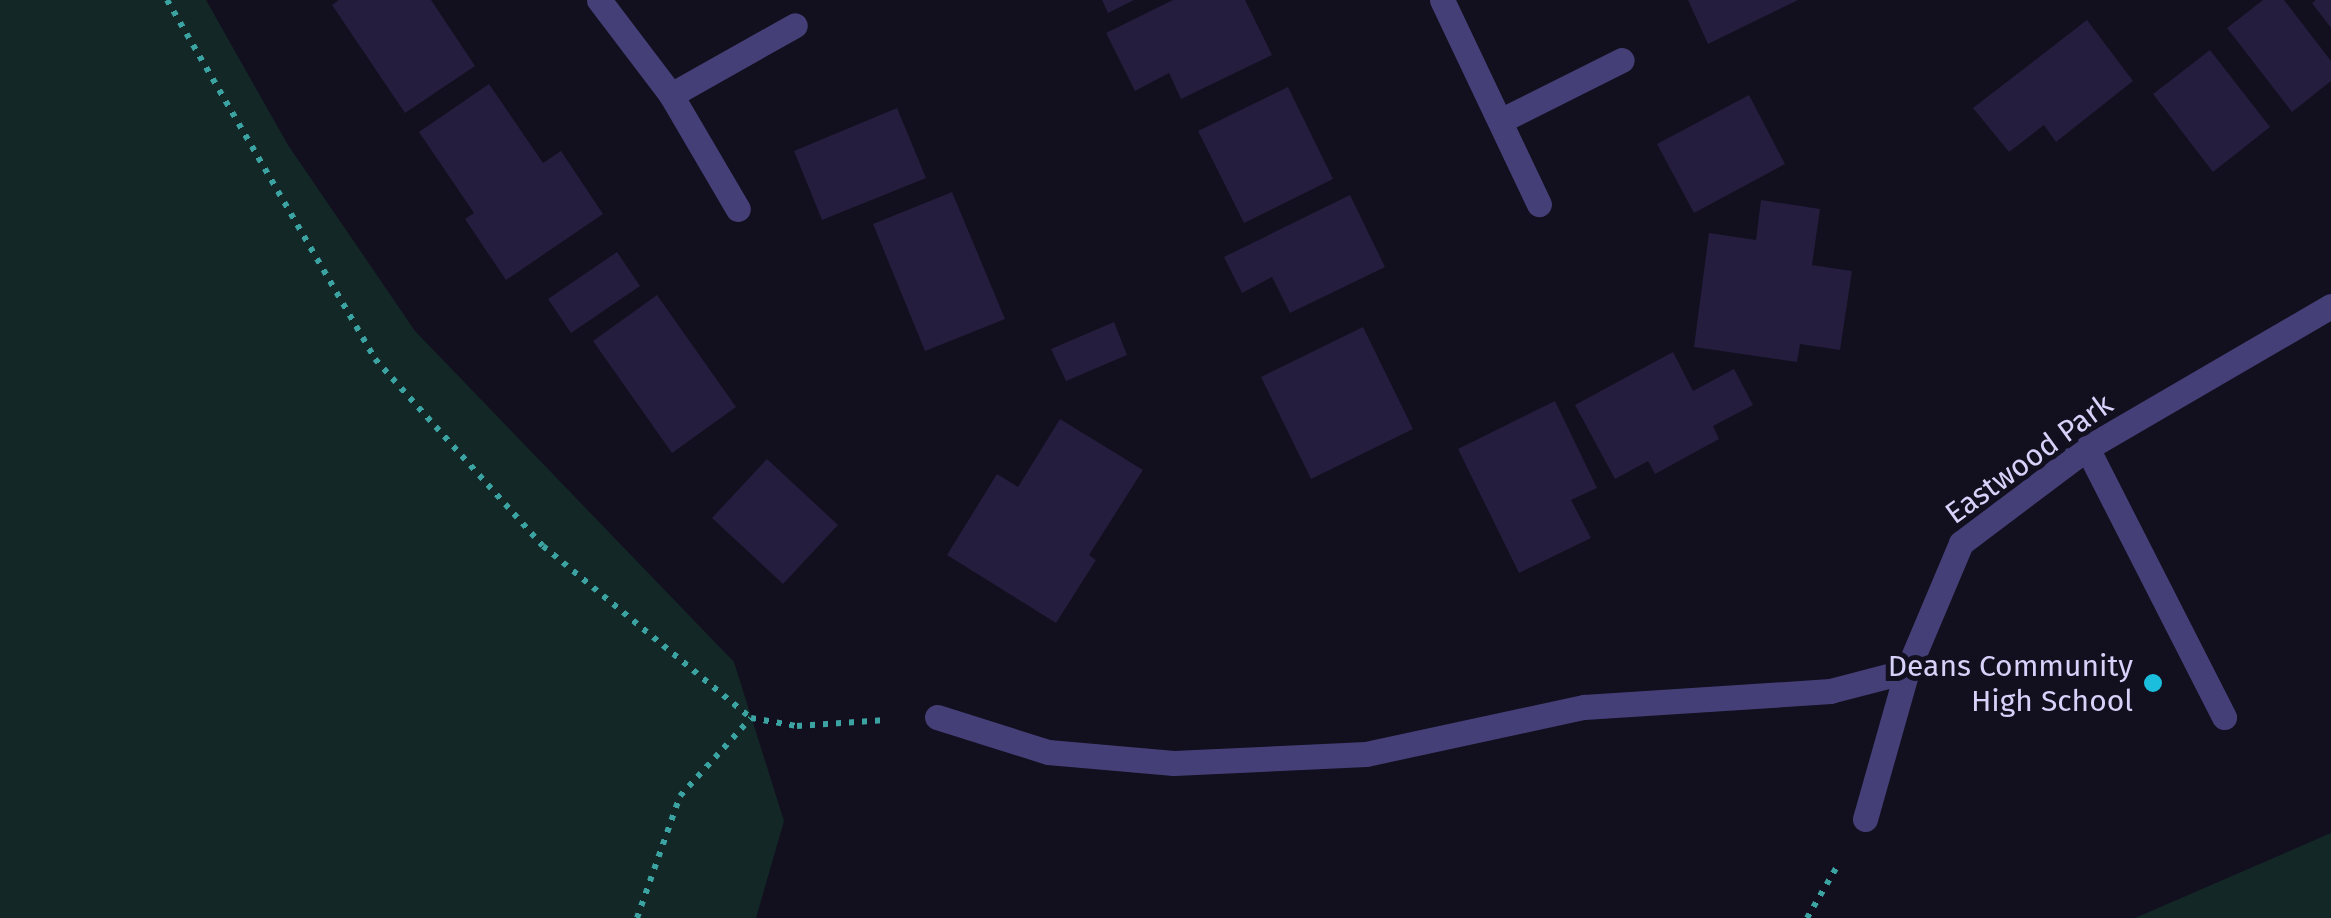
<!DOCTYPE html>
<style>
body{margin:0}
#map{position:relative;width:2331px;height:918px;overflow:hidden;background:#120f1e;font-family:"Fira Sans",sans-serif}
div>[style]{position:absolute}
.green>*{inset:0;background:#132727}
.building>*{inset:0;background:#251d3d}
.path>*{height:6px;margin-top:-3px;transform-origin:0;background:repeating-linear-gradient(90deg,#3ca3a3 0 5px,transparent 0 13px)}
.service>*{height:25px;margin:-12.5px;padding:0 12.5px;transform-origin:12.5px;border-radius:12.5px;background:#453f78}
.minor>*{height:25px;margin:-12.5px;padding:0 12.5px;transform-origin:12.5px;border-radius:12.5px;background:#453f78}
.dots>*{width:28px;height:28px;translate:-50% -50%;box-sizing:border-box;border:5px solid #120f1e;border-radius:50%}
span{translate:-50% -50%;white-space:nowrap;text-align:center;line-height:1.15;-webkit-text-stroke:10px #120f1e;paint-order:stroke}
.street-label{font-size:30px;color:#d8d1f9}
.poi-label{font-size:30px;color:#d8d1f9}
.right{translate:-100% -50%;text-align:right}
</style>
<div id="map">
<div class="green">
<div style="clip-path:polygon(0 0,206px 0,288px 145px,415px 331px,734px 662px,784px 821px,756px 918px,0 918px)"></div>
<div style="clip-path:polygon(2331px 833px,2331px 918px,2135px 918px)"></div>
</div>
<div class="building">
<div style="clip-path:polygon(339px 0,431px 0,475px 66px,405px 113px,332px 5px)"></div>
<div style="clip-path:polygon(1102px 0,1134px 0,1108px 13px)"></div>
<div style="clip-path:polygon(1173px 0,1245px 0,1272px 55px,1181px 99px,1169px 73px,1135px 91px,1106px 33px)"></div>
<div style="clip-path:polygon(1688px 0,1798px 0,1708px 44px)"></div>
<div style="clip-path:polygon(2263px 0,2284px 0,2331px 61px,2331px 81px,2292px 112px,2227px 28px)"></div>
<div style="clip-path:polygon(2316px 0,2331px 0,2331px 28px,2312px 3px)"></div>
<div style="clip-path:polygon(2087px 20px,2133px 81px,2056px 142px,2044px 125px,2009px 152px,1973px 108px)"></div>
<div style="clip-path:polygon(2210px 50px,2270px 127px,2213px 172px,2153px 94px)"></div>
<div style="clip-path:polygon(489px 84px,543px 163px,561px 151px,603px 214px,506px 280px,465px 219px,474px 213px,419px 132px)"></div>
<div style="clip-path:polygon(1288px 87px,1333px 179px,1244px 223px,1198px 131px)"></div>
<div style="clip-path:polygon(1749px 95px,1785px 164px,1694px 213px,1657px 144px)"></div>
<div style="clip-path:polygon(897px 108px,926px 178px,822px 220px,794px 151px)"></div>
<div style="clip-path:polygon(952px 192px,1005px 319px,925px 351px,873px 224px)"></div>
<div style="clip-path:polygon(1350px 195px,1385px 267px,1290px 313px,1272px 277px,1242px 293px,1224px 257px)"></div>
<div style="clip-path:polygon(1761px 200px,1820px 209px,1812px 265px,1852px 271px,1840px 350px,1800px 344px,1797px 362px,1694px 347px,1709px 233px,1756px 240px)"></div>
<div style="clip-path:polygon(617px 252px,640px 286px,571px 333px,548px 299px)"></div>
<div style="clip-path:polygon(657px 295px,736px 407px,672px 453px,593px 341px)"></div>
<div style="clip-path:polygon(1114px 322px,1127px 355px,1066px 381px,1051px 349px)"></div>
<div style="clip-path:polygon(1363px 327px,1413px 429px,1311px 479px,1261px 377px)"></div>
<div style="clip-path:polygon(1673px 352px,1693px 391px,1734px 369px,1753px 405px,1713px 426px,1719px 439px,1655px 474px,1648px 461px,1615px 479px,1575px 405px)"></div>
<div style="clip-path:polygon(1555px 401px,1597px 488px,1571px 500px,1591px 538px,1519px 573px,1458px 449px)"></div>
<div style="clip-path:polygon(1060px 419px,1143px 470px,1089px 555px,1096px 560px,1056px 623px,947px 555px,997px 474px,1018px 487px)"></div>
<div style="clip-path:polygon(767px 459px,838px 525px,783px 584px,712px 518px)"></div>
</div>
<div class="path">
<div style="left:167px;top:0;width:415px;rotate:59.9deg"></div>
<div style="left:375px;top:359px;width:251px;rotate:48.1deg"></div>
<div style="left:543px;top:546px;width:270px;rotate:39.6deg"></div>
<div style="left:637px;top:918px;width:129px;rotate:-70.6deg"></div>
<div style="left:680px;top:796px;width:105px;rotate:-47.7deg"></div>
<div style="left:751px;top:718px;width:47px;rotate:9.9deg"></div>
<div style="left:797px;top:726px;width:89px;rotate:-3.9deg"></div>
<div style="left:1807px;top:918px;width:64px;rotate:-59.8deg"></div>
</div>
<div class="service">
<div style="left:2087px;top:448px;width:302px;rotate:63deg"></div>
<div style="left:937px;top:717px;width:116px;rotate:17.5deg"></div>
<div style="left:1048px;top:752px;width:126px;rotate:5deg"></div>
<div style="left:1174px;top:763px;width:192px;rotate:-2.7deg"></div>
<div style="left:1366px;top:754px;width:223px;rotate:-12.2deg"></div>
<div style="left:1584px;top:707px;width:247px;rotate:-3.7deg"></div>
<div style="left:1830px;top:691px;width:80px;rotate:-14.6deg"></div>
<div style="left:1865px;top:819px;width:154px;rotate:-74.2deg"></div>
<div style="left:1907px;top:671px;width:139px;rotate:-67.1deg"></div>
<div style="left:1961px;top:543px;width:158px;rotate:-37deg"></div>
<div style="left:2087px;top:448px;width:282px;rotate:-30.2deg"></div>
</div>
<div class="minor">
<div style="left:599px;top:0;width:119px;rotate:52.8deg"></div>
<div style="left:671px;top:95px;width:132px;rotate:59.6deg"></div>
<div style="left:1442px;top:0;width:226px;rotate:64.6deg"></div>
<div style="left:671px;top:95px;width:142px;rotate:-29.4deg"></div>
<div style="left:1500px;top:121px;width:136px;rotate:-26.6deg"></div>
</div>
<div class="dots">
<div style="left:2153px;top:683px;background:#1bbedc"></div>
</div>
<div class="street-label">
<span style="left:2029px;top:459px;rotate:-36deg">Eastwood Park</span>
</div>
<div class="poi-label">
<span class="right" style="left:2133px;top:683px">Deans Community<br>High School</span>
</div>
</div>
